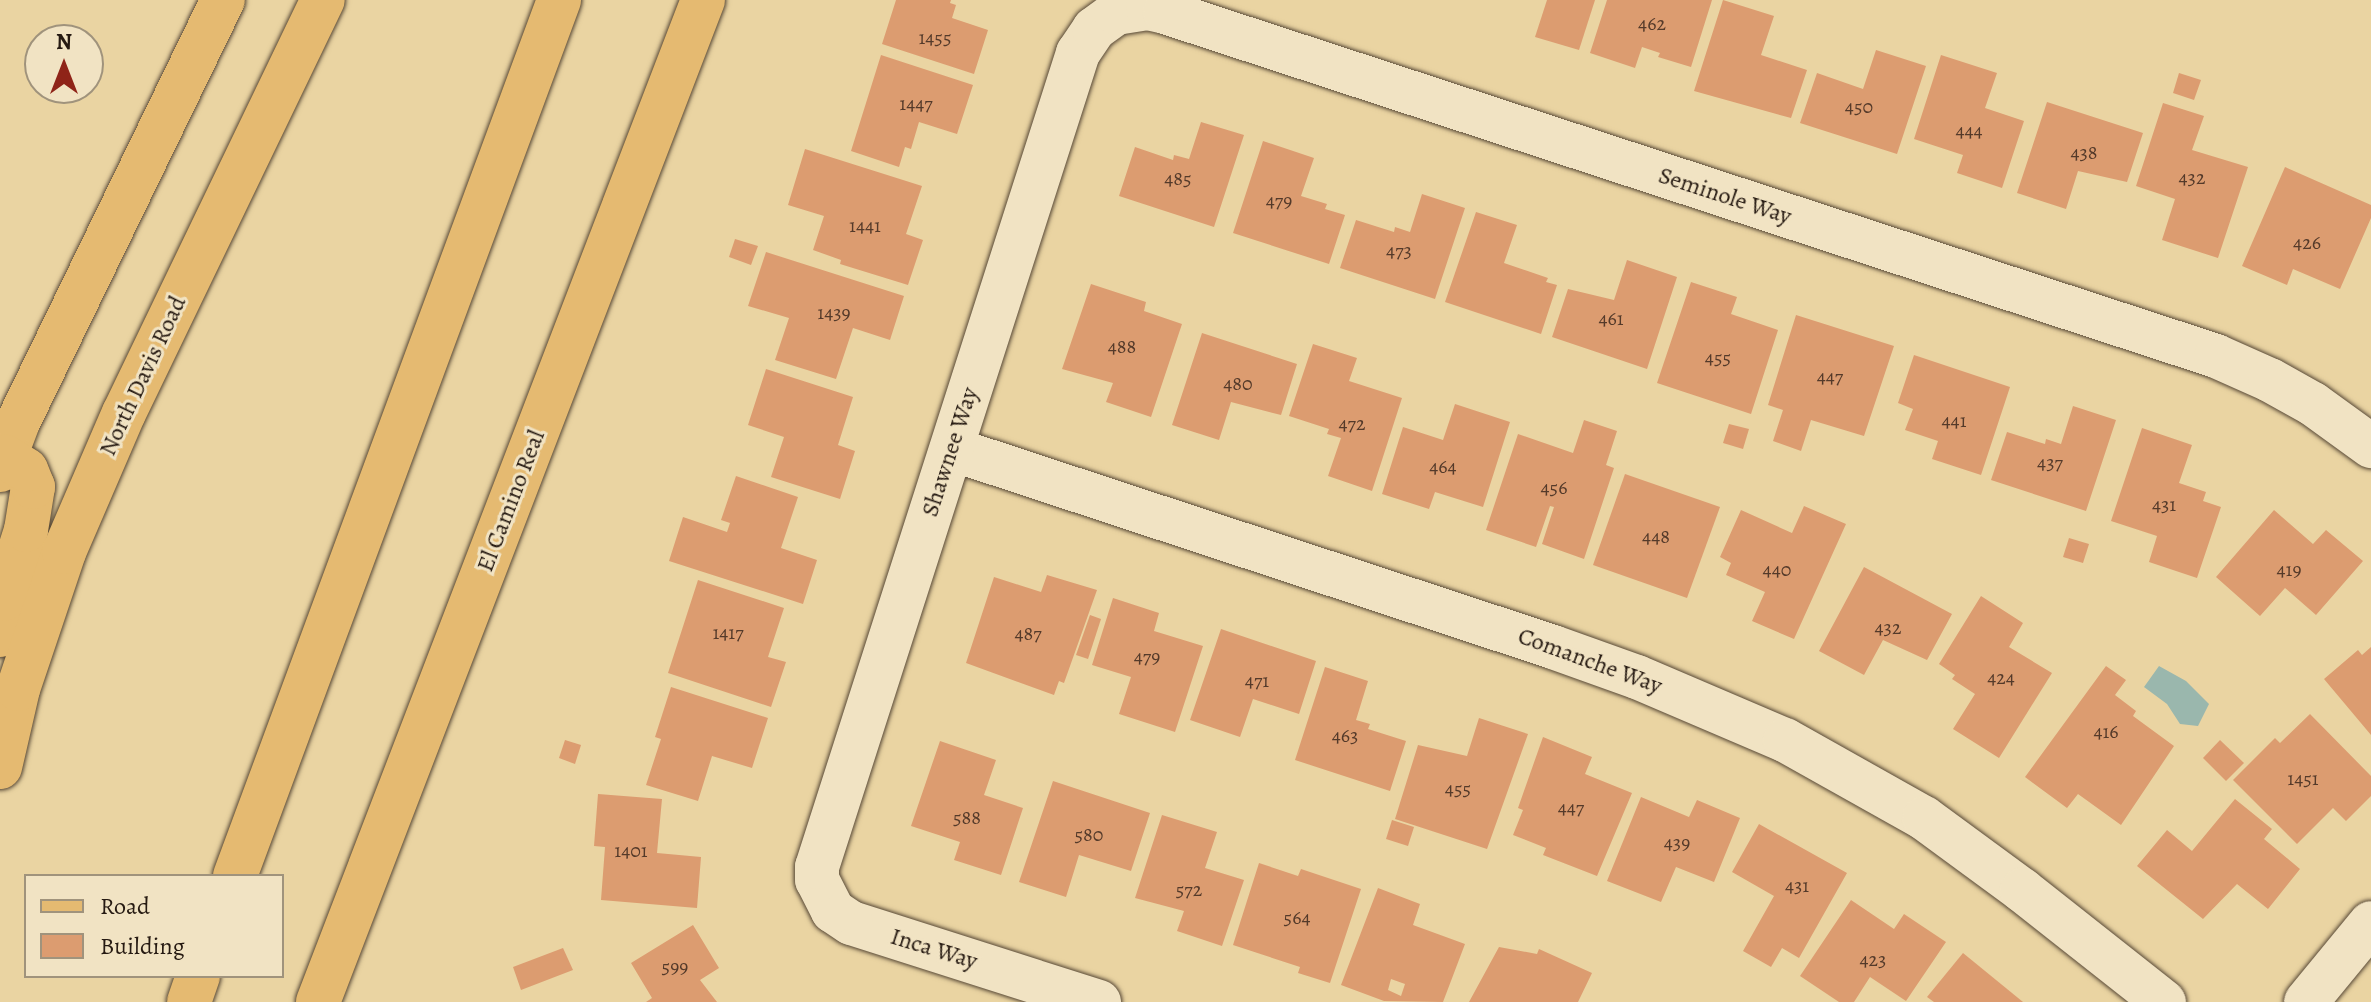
<!DOCTYPE html>
<style>
body{margin:0}
#map{position:relative;width:2371px;height:1002px;overflow:hidden;background:#ead4a2;font-family:Alegreya,serif}
div>[style]{position:absolute}
.water>*{inset:0;background:#9ab7ad}
.building>*{inset:0;background:#dc9c70}
.roads{filter:drop-shadow(0 0 2px #574836) drop-shadow(0 0 2px #574836)}
.minor>*{height:44px;margin:-22px;padding:0 22px;transform-origin:22px;border-radius:22px;background:#f1e3c3}
.major>*{height:44px;margin:-22px;padding:0 22px;transform-origin:22px;border-radius:22px;background:#e5ba71}
.highway>*{height:44px;margin:-22px;padding:0 22px;transform-origin:22px;border-radius:22px;background:#e5ba71}
span{translate:-50% -50%;white-space:nowrap;text-align:center;line-height:1.15;-webkit-text-stroke:6px #f1e3c3;paint-order:stroke}
.number-label{font-size:20px;color:#543a2a}
.number-label span{-webkit-text-stroke-width:0}
.street-label{font-size:24px;color:#261a12}
.legend{position:absolute;left:24px;top:874px;width:260px;height:104px;box-sizing:border-box;background:#f1e3c3;border:2px solid #a0937c;margin:0;padding:10px 14px;list-style:none;font-size:24px;color:#261a12}
.legend li{display:flex;align-items:center;gap:16px;height:40px}
.legend b{width:40px;border:2px solid #a0937c}
.north{position:absolute;left:24px;top:24px;width:80px;height:80px;box-sizing:border-box;background:#f1e3c3;border:2px solid #a0937c;border-radius:50%;rotate:0deg;font-size:22px;font-weight:700;line-height:32px;text-align:center;color:#261a12}
.north::after{content:'';display:block;margin:auto;width:28px;height:36px;background:#8f2418;clip-path:polygon(50% 0,100% 100%,50% 72%,0 100%)}
</style>
<div id="map">
<div class="water">
<div style="clip-path:polygon(2159px 666px,2186px 681px,2209px 704px,2198px 726px,2180px 724px,2167px 704px,2144px 687px)"></div>
</div>
<div class="building">
<div style="clip-path:polygon(896px 0,951px 0,950px 3px,956px 5px,952px 18px,988px 30px,974px 74px,882px 44px)"></div>
<div style="clip-path:polygon(1547px 0,1595px 0,1579px 50px,1535px 37px)"></div>
<div style="clip-path:polygon(1607px 0,1712px 0,1691px 67px,1658px 57px,1660px 53px,1642px 47px,1635px 68px,1590px 53px)"></div>
<div style="clip-path:polygon(1723px 0,1774px 16px,1761px 55px,1807px 70px,1791px 118px,1694px 91px)"></div>
<div style="clip-path:polygon(1876px 50px,1926px 66px,1897px 154px,1800px 123px,1817px 73px,1863px 89px)"></div>
<div style="clip-path:polygon(881px 55px,973px 85px,957px 134px,919px 122px,911px 149px,905px 147px,899px 167px,851px 151px)"></div>
<div style="clip-path:polygon(1941px 55px,1997px 73px,1985px 108px,2024px 121px,2002px 188px,1957px 173px,1963px 155px,1914px 139px)"></div>
<div style="clip-path:polygon(2179px 73px,2201px 80px,2194px 100px,2173px 93px)"></div>
<div style="clip-path:polygon(2047px 102px,2143px 133px,2127px 182px,2078px 171px,2066px 209px,2017px 193px)"></div>
<div style="clip-path:polygon(2163px 103px,2204px 116px,2192px 150px,2248px 167px,2218px 258px,2162px 240px,2175px 199px,2136px 186px)"></div>
<div style="clip-path:polygon(1201px 122px,1244px 135px,1214px 227px,1119px 196px,1135px 147px,1173px 160px,1174px 155px,1189px 159px)"></div>
<div style="clip-path:polygon(1263px 141px,1314px 158px,1301px 196px,1327px 204px,1325px 209px,1345px 215px,1329px 264px,1233px 233px)"></div>
<div style="clip-path:polygon(805px 149px,922px 186px,906px 234px,923px 240px,908px 285px,840px 264px,841px 260px,813px 250px,824px 216px,788px 205px)"></div>
<div style="clip-path:polygon(2285px 167px,2371px 205px,2371px 218px,2340px 289px,2293px 269px,2287px 285px,2242px 266px)"></div>
<div style="clip-path:polygon(1422px 194px,1465px 208px,1435px 299px,1340px 268px,1356px 220px,1394px 232px,1395px 227px,1410px 232px)"></div>
<div style="clip-path:polygon(1476px 212px,1517px 225px,1504px 263px,1548px 278px,1546px 282px,1557px 285px,1541px 334px,1445px 302px)"></div>
<div style="clip-path:polygon(735px 239px,758px 246px,751px 265px,729px 257px)"></div>
<div style="clip-path:polygon(766px 252px,904px 296px,890px 340px,853px 328px,836px 379px,775px 360px,789px 318px,748px 306px)"></div>
<div style="clip-path:polygon(1627px 260px,1677px 277px,1647px 369px,1552px 337px,1568px 289px,1614px 300px)"></div>
<div style="clip-path:polygon(1691px 282px,1737px 297px,1731px 314px,1778px 330px,1751px 414px,1657px 383px)"></div>
<div style="clip-path:polygon(1091px 284px,1146px 302px,1144px 311px,1182px 324px,1151px 417px,1106px 402px,1113px 383px,1062px 369px)"></div>
<div style="clip-path:polygon(1796px 315px,1894px 346px,1864px 436px,1811px 420px,1801px 451px,1773px 441px,1783px 410px,1768px 405px)"></div>
<div style="clip-path:polygon(1202px 333px,1297px 364px,1281px 415px,1231px 402px,1219px 440px,1172px 425px)"></div>
<div style="clip-path:polygon(1313px 344px,1357px 358px,1349px 381px,1402px 398px,1372px 491px,1328px 476px,1341px 438px,1327px 434px,1329px 429px,1289px 416px)"></div>
<div style="clip-path:polygon(1914px 355px,2010px 387px,1981px 475px,1932px 459px,1938px 441px,1905px 430px,1913px 409px,1898px 403px)"></div>
<div style="clip-path:polygon(766px 369px,853px 397px,838px 445px,855px 451px,840px 499px,771px 477px,784px 437px,748px 425px)"></div>
<div style="clip-path:polygon(1455px 404px,1510px 422px,1483px 507px,1435px 492px,1429px 509px,1382px 494px,1403px 427px,1443px 440px)"></div>
<div style="clip-path:polygon(2073px 406px,2116px 420px,2086px 511px,1991px 480px,2007px 432px,2045px 444px,2046px 439px,2061px 444px)"></div>
<div style="clip-path:polygon(1584px 420px,1617px 431px,1606px 465px,1614px 468px,1584px 559px,1542px 544px,1554px 507px,1550px 506px,1536px 547px,1486px 530px,1518px 434px,1573px 453px)"></div>
<div style="clip-path:polygon(1729px 424px,1749px 429px,1743px 449px,1723px 443px)"></div>
<div style="clip-path:polygon(2142px 428px,2192px 445px,2179px 483px,2206px 492px,2203px 501px,2221px 507px,2197px 578px,2149px 562px,2157px 536px,2111px 521px)"></div>
<div style="clip-path:polygon(1625px 474px,1720px 507px,1687px 598px,1593px 565px)"></div>
<div style="clip-path:polygon(736px 476px,798px 497px,781px 548px,817px 560px,803px 604px,669px 561px,683px 517px,727px 532px,730px 523px,721px 520px)"></div>
<div style="clip-path:polygon(1804px 506px,1846px 524px,1794px 639px,1752px 621px,1765px 592px,1726px 575px,1731px 563px,1720px 557px,1741px 510px,1792px 533px)"></div>
<div style="clip-path:polygon(2274px 510px,2313px 544px,2326px 530px,2363px 561px,2316px 615px,2285px 588px,2260px 616px,2216px 577px)"></div>
<div style="clip-path:polygon(2069px 538px,2089px 544px,2083px 563px,2063px 557px)"></div>
<div style="clip-path:polygon(1864px 567px,1952px 614px,1927px 660px,1883px 640px,1864px 675px,1819px 651px)"></div>
<div style="clip-path:polygon(1047px 575px,1097px 590px,1064px 683px,1059px 681px,1054px 695px,966px 663px,994px 577px,1041px 592px)"></div>
<div style="clip-path:polygon(698px 580px,784px 608px,768px 657px,786px 662px,771px 707px,668px 673px)"></div>
<div style="clip-path:polygon(1981px 596px,2023px 623px,2009px 647px,2052px 673px,1999px 758px,1953px 729px,1975px 694px,1952px 679px,1955px 675px,1939px 664px)"></div>
<div style="clip-path:polygon(1113px 598px,1159px 613px,1154px 631px,1203px 646px,1175px 732px,1119px 714px,1131px 677px,1092px 665px)"></div>
<div style="clip-path:polygon(1090px 615px,1101px 619px,1088px 659px,1076px 655px)"></div>
<div style="clip-path:polygon(1221px 629px,1316px 661px,1299px 714px,1253px 699px,1240px 737px,1190px 720px)"></div>
<div style="clip-path:polygon(2371px 647px,2371px 735px,2324px 679px,2358px 650px,2362px 655px)"></div>
<div style="clip-path:polygon(2106px 666px,2126px 680px,2115px 695px,2136px 711px,2133px 716px,2174px 746px,2121px 825px,2078px 794px,2067px 808px,2025px 777px)"></div>
<div style="clip-path:polygon(1325px 667px,1368px 681px,1356px 720px,1370px 724px,1368px 729px,1406px 741px,1390px 791px,1295px 760px)"></div>
<div style="clip-path:polygon(671px 687px,768px 718px,752px 768px,712px 756px,698px 801px,646px 785px,661px 739px,655px 737px)"></div>
<div style="clip-path:polygon(2310px 714px,2371px 776px,2371px 796px,2346px 821px,2333px 808px,2297px 844px,2233px 780px,2275px 738px,2280px 743px)"></div>
<div style="clip-path:polygon(1479px 718px,1528px 734px,1487px 849px,1395px 819px,1418px 745px,1467px 756px)"></div>
<div style="clip-path:polygon(1543px 737px,1592px 757px,1585px 774px,1632px 793px,1597px 876px,1543px 855px,1546px 848px,1513px 835px,1523px 810px,1518px 808px)"></div>
<div style="clip-path:polygon(565px 740px,581px 745px,575px 764px,559px 758px)"></div>
<div style="clip-path:polygon(2220px 740px,2244px 763px,2226px 781px,2203px 758px)"></div>
<div style="clip-path:polygon(940px 741px,996px 760px,984px 795px,1023px 808px,1001px 875px,954px 860px,960px 842px,911px 826px)"></div>
<div style="clip-path:polygon(1053px 781px,1150px 813px,1131px 871px,1079px 855px,1066px 897px,1019px 882px)"></div>
<div style="clip-path:polygon(598px 794px,662px 799px,657px 853px,701px 857px,697px 908px,601px 900px,605px 847px,594px 846px)"></div>
<div style="clip-path:polygon(1641px 797px,1689px 817px,1697px 800px,1740px 818px,1714px 882px,1676px 867px,1661px 902px,1607px 881px)"></div>
<div style="clip-path:polygon(2235px 799px,2272px 829px,2264px 839px,2300px 869px,2268px 909px,2237px 884px,2203px 919px,2137px 866px,2167px 830px,2192px 851px)"></div>
<div style="clip-path:polygon(1162px 815px,1217px 832px,1205px 868px,1244px 880px,1222px 946px,1177px 931px,1184px 911px,1135px 898px)"></div>
<div style="clip-path:polygon(1392px 820px,1414px 827px,1408px 846px,1386px 839px)"></div>
<div style="clip-path:polygon(1759px 824px,1847px 873px,1799px 958px,1782px 948px,1771px 967px,1743px 951px,1774px 896px,1732px 872px)"></div>
<div style="clip-path:polygon(1259px 863px,1298px 876px,1301px 869px,1361px 889px,1330px 983px,1298px 973px,1300px 967px,1233px 945px)"></div>
<div style="clip-path:polygon(evenodd,1378px 888px,1420px 904px,1413px 925px,1465px 944px,1443px 1002px,1384px 1001px,1341px 985px,1378px 888px,1391px 979px,1405px 984px,1401px 996px,1388px 990px,1391px 979px)"></div>
<div style="clip-path:polygon(1851px 900px,1894px 929px,1904px 914px,1946px 942px,1906px 1001px,1870px 977px,1854px 1002px,1839px 1002px,1800px 976px)"></div>
<div style="clip-path:polygon(693px 925px,719px 968px,700px 980px,717px 1002px,646px 1002px,652px 998px,631px 963px)"></div>
<div style="clip-path:polygon(1499px 947px,1537px 954px,1539px 949px,1592px 973px,1578px 1002px,1469px 1002px)"></div>
<div style="clip-path:polygon(563px 948px,573px 970px,521px 990px,513px 967px)"></div>
<div style="clip-path:polygon(1963px 953px,2023px 1002px,1934px 1002px,1927px 997px)"></div>
</div>
<div class="roads">
<div class="minor">
<div style="left:952px;top:449px;width:633px;rotate:18.23deg"></div>
<div style="left:1553px;top:647px;width:89px;rotate:19.7deg"></div>
<div style="left:1637px;top:677px;width:161px;rotate:23.1deg"></div>
<div style="left:1785px;top:740px;width:159px;rotate:29.3deg"></div>
<div style="left:1924px;top:818px;width:122px;rotate:36.3deg"></div>
<div style="left:2022px;top:890px;width:181px;rotate:38.3deg"></div>
<div style="left:1099px;top:1002px;width:260px;rotate:-162.3deg"></div>
<div style="left:851px;top:923px;width:22px;rotate:-146deg"></div>
<div style="left:833px;top:911px;width:35px;rotate:-117deg"></div>
<div style="left:817px;top:880px;width:13px;rotate:-90deg"></div>
<div style="left:817px;top:867px;width:855px;rotate:-72.22deg"></div>
<div style="left:1078px;top:53px;width:29px;rotate:-56deg"></div>
<div style="left:1094px;top:29px;width:27px;rotate:-36deg"></div>
<div style="left:1116px;top:13px;width:32px;rotate:-9deg"></div>
<div style="left:1148px;top:8px;width:17px;rotate:13deg"></div>
<div style="left:1165px;top:12px;width:1106px;rotate:18.12deg"></div>
<div style="left:2216px;top:356px;width:59px;rotate:24deg"></div>
<div style="left:2270px;top:380px;width:49px;rotate:29.2deg"></div>
<div style="left:2313px;top:404px;width:72px;rotate:35.9deg"></div>
<div style="left:2306px;top:1002px;width:102px;rotate:-50.6deg"></div>
</div>
<div class="major">
<div style="left:0;top:470px;width:51px;rotate:-69.4deg"></div>
<div style="left:18px;top:422px;width:469px;rotate:-64.1deg"></div>
<div style="left:0;top:635px;width:36px;rotate:-84deg"></div>
<div style="left:4px;top:599px;width:72px;rotate:-72.3deg"></div>
<div style="left:26px;top:530px;width:44px;rotate:-80.8deg"></div>
<div style="left:33px;top:487px;width:18px;rotate:-112deg"></div>
<div style="left:26px;top:470px;width:25px;rotate:-148deg"></div>
<div style="left:0;top:767px;width:80px;rotate:-77deg"></div>
<div style="left:18px;top:689px;width:145px;rotate:-71.4deg"></div>
<div style="left:64px;top:552px;width:151px;rotate:-66.7deg"></div>
<div style="left:124px;top:413px;width:458px;rotate:-64.3deg"></div>
</div>
<div class="highway">
<div style="left:235px;top:876px;width:934px;rotate:-69.7deg"></div>
<div style="left:189px;top:1002px;width:28px;rotate:-71deg"></div>
<div style="left:318px;top:1002px;width:1073px;rotate:-68.98deg"></div>
</div>
</div>
<div class="number-label">
<span style="left:1652px;top:23px">462</span>
<span style="left:935px;top:37px">1455</span>
<span style="left:916px;top:103px">1447</span>
<span style="left:1859px;top:106px">450</span>
<span style="left:1969px;top:130px">444</span>
<span style="left:2084px;top:152px">438</span>
<span style="left:2192px;top:177px">432</span>
<span style="left:1178px;top:178px">485</span>
<span style="left:1279px;top:200px">479</span>
<span style="left:865px;top:225px">1441</span>
<span style="left:2307px;top:242px">426</span>
<span style="left:1399px;top:250px">473</span>
<span style="left:834px;top:312px">1439</span>
<span style="left:1611px;top:318px">461</span>
<span style="left:1122px;top:346px">488</span>
<span style="left:1718px;top:357px">455</span>
<span style="left:1830px;top:376px">447</span>
<span style="left:1238px;top:383px">480</span>
<span style="left:1954px;top:420px">441</span>
<span style="left:1352px;top:423px">472</span>
<span style="left:2050px;top:462px">437</span>
<span style="left:1443px;top:466px">464</span>
<span style="left:1554px;top:487px">456</span>
<span style="left:2164px;top:504px">431</span>
<span style="left:1656px;top:536px">448</span>
<span style="left:1777px;top:569px">440</span>
<span style="left:2289px;top:569px">419</span>
<span style="left:1888px;top:627px">432</span>
<span style="left:728px;top:632px">1417</span>
<span style="left:1028px;top:633px">487</span>
<span style="left:1147px;top:656px">479</span>
<span style="left:2001px;top:677px">424</span>
<span style="left:1257px;top:680px">471</span>
<span style="left:2106px;top:731px">416</span>
<span style="left:1345px;top:735px">463</span>
<span style="left:2303px;top:778px">1451</span>
<span style="left:1458px;top:788px">455</span>
<span style="left:1571px;top:807px">447</span>
<span style="left:967px;top:817px">588</span>
<span style="left:1089px;top:834px">580</span>
<span style="left:1677px;top:842px">439</span>
<span style="left:631px;top:850px">1401</span>
<span style="left:1797px;top:885px">431</span>
<span style="left:1189px;top:889px">572</span>
<span style="left:1297px;top:917px">564</span>
<span style="left:1873px;top:959px">423</span>
<span style="left:675px;top:966px">599</span>
</div>
<div class="street-label">
<span style="left:1725px;top:196px;rotate:18deg">Seminole Way</span>
<span style="left:143px;top:376px;rotate:-65deg">North Davis Road</span>
<span style="left:950px;top:452px;rotate:-72deg">Shawnee Way</span>
<span style="left:511px;top:501px;rotate:-69deg">El Camino Real</span>
<span style="left:1590px;top:661px;rotate:20deg">Comanche Way</span>
<span style="left:934px;top:949px;rotate:17deg">Inca Way</span>
</div>
<ul class="legend">
<li><b style="height:10px;background:#e5ba71"></b>Road</li>
<li><b style="height:22px;background:#dc9c70"></b>Building</li>
</ul>
<div class="north">N</div>
</div>
